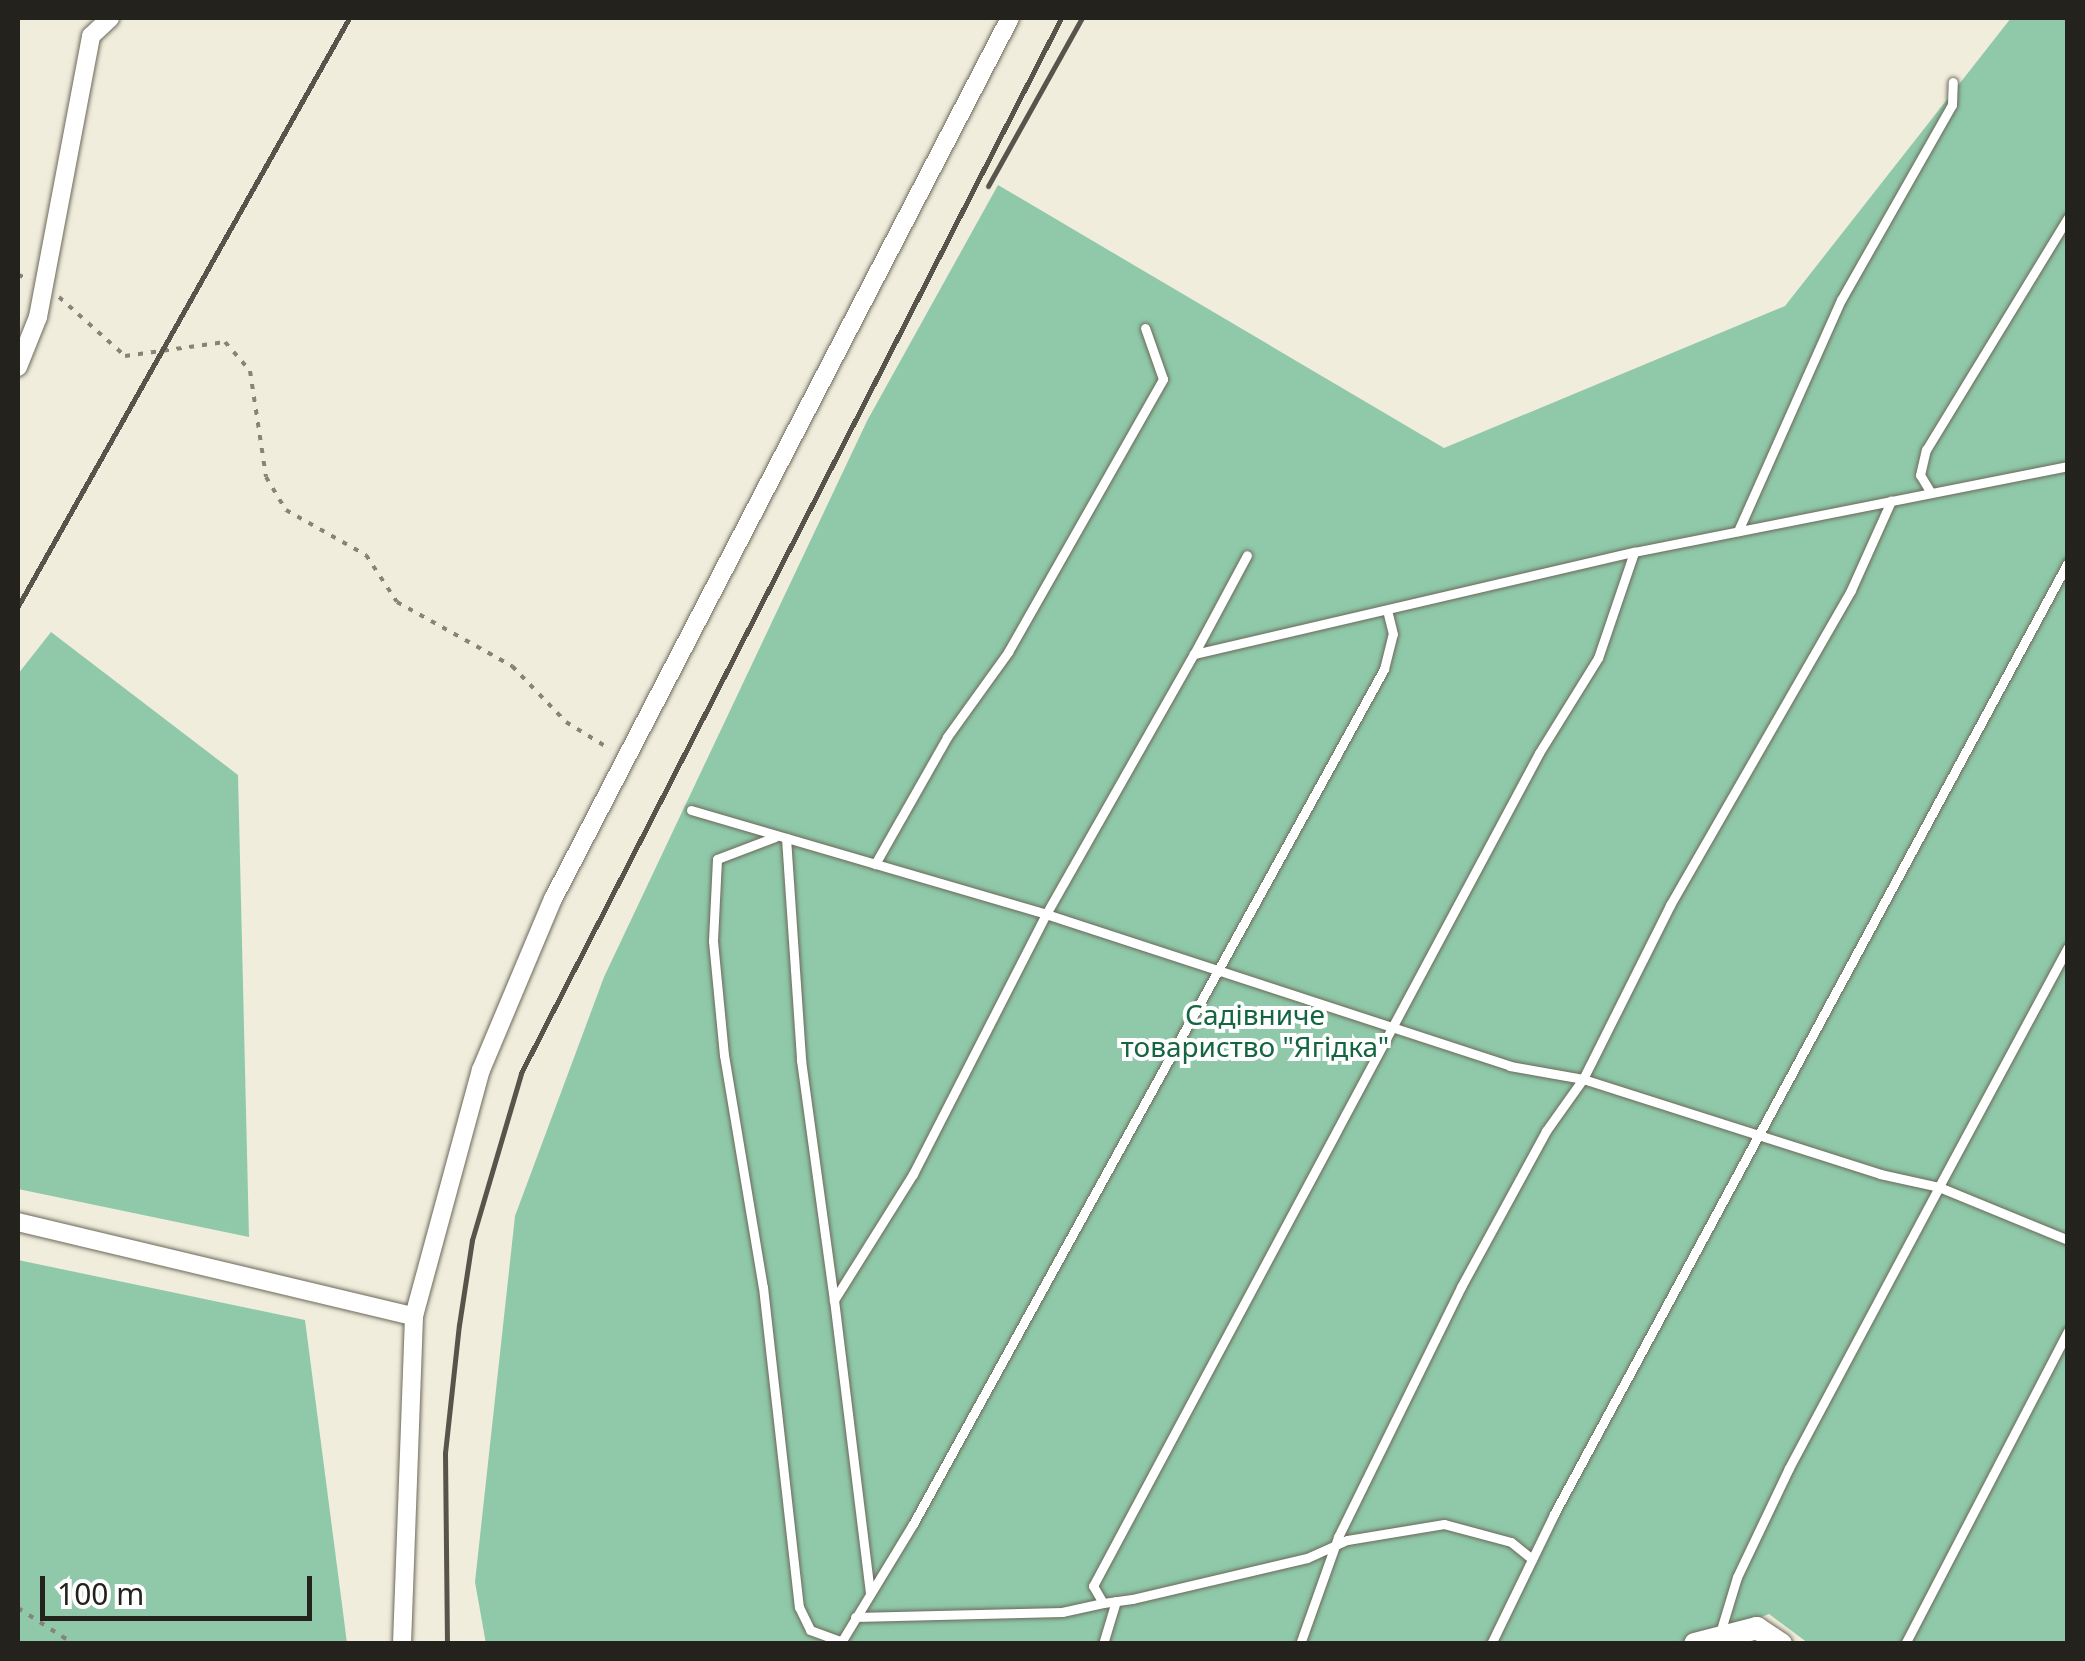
<!DOCTYPE html>
<meta charset="utf-8">
<style>
body{margin:0}
#map{position:relative;width:2085px;height:1661px;overflow:hidden;background:#f1eddd;font-family:"Noto Sans",sans-serif}
div>[style]{position:absolute}
.green>*{inset:0;background:#8fc9a9}
.path>*{height:4px;margin-top:-2px;transform-origin:0;background:repeating-linear-gradient(90deg,#868378 0 5px,transparent 0 13px)}
.roads{filter:drop-shadow(0 0 2px #6c695a) drop-shadow(0 0 2px #6c695a)}
.service>*{height:9px;margin:-4.5px;padding:0 4.5px;transform-origin:4.5px;border-radius:4.5px;background:#fff}
.minor>*{height:18px;margin:-9px;padding:0 9px;transform-origin:9px;border-radius:9px;background:#fff}
.tertiary>*{height:22px;margin:-11px;padding:0 11px;transform-origin:11px;border-radius:11px;background:#fff}
.rail>*{height:5px;margin:-2.5px;padding:0 2.5px;transform-origin:2.5px;border-radius:2.5px;background:#56544b}
span{translate:-50% -50%;white-space:nowrap;text-align:center;line-height:1.15;-webkit-text-stroke:8px #fff;paint-order:stroke}
.park-label{font-size:28px;color:#156542}
.frame{position:absolute;inset:0;border:20px solid #24221c;pointer-events:none}
.scale{position:absolute;left:40px;top:1576px;width:272px;height:45px;box-sizing:border-box;border:5px solid #24221c;border-top:0;padding-left:12px;font-size:30px;line-height:35px;white-space:nowrap;color:#24221c;-webkit-text-stroke:8px #fff;paint-order:stroke}
</style>
<div id="map">
<div class="green">
<div style="clip-path:polygon(2011px 18px,2067px 18px,2067px 1643px,1808px 1643px,1769px 1614px,1695px 1644px,486px 1644px,475px 1582px,515px 1216px,604px 977px,867px 421px,998px 185px,1444px 448px,1785px 306px)"></div>
<div style="clip-path:polygon(51px 632px,238px 775px,249px 1237px,18px 1189px,18px 674px)"></div>
<div style="clip-path:polygon(18px 1260px,305px 1320px,347px 1643px,18px 1643px)"></div>
</div>
<div class="path">
<div style="left:18px;top:275px;width:13px;rotate:18deg"></div>
<div style="left:59px;top:297px;width:89px;rotate:41.8deg"></div>
<div style="left:125px;top:356px;width:101px;rotate:-8deg"></div>
<div style="left:225px;top:342px;width:38px;rotate:49deg"></div>
<div style="left:250px;top:371px;width:107px;rotate:81.4deg"></div>
<div style="left:266px;top:477px;width:39px;rotate:59deg"></div>
<div style="left:286px;top:510px;width:92px;rotate:29.4deg"></div>
<div style="left:366px;top:555px;width:56px;rotate:56.6deg"></div>
<div style="left:397px;top:602px;width:132px;rotate:29.1deg"></div>
<div style="left:512px;top:666px;width:78px;rotate:46deg"></div>
<div style="left:566px;top:722px;width:52px;rotate:31.5deg"></div>
<div style="left:18px;top:1608px;width:67px;rotate:32.7deg"></div>
</div>
<div class="roads">
<div class="service">
<div style="left:1931px;top:493px;width:21px;rotate:-121deg"></div>
<div style="left:1920px;top:475px;width:26px;rotate:-77deg"></div>
<div style="left:1926px;top:450px;width:273px;rotate:-58.6deg"></div>
<div style="left:1738px;top:531px;width:253px;rotate:-66deg"></div>
<div style="left:1841px;top:300px;width:224px;rotate:-60.4deg"></div>
<div style="left:1952px;top:105px;width:23px;rotate:-88deg"></div>
<div style="left:1194px;top:654px;width:112px;rotate:-61.8deg"></div>
<div style="left:691px;top:810px;width:370px;rotate:16.3deg"></div>
<div style="left:1046px;top:914px;width:299px;rotate:-60.4deg"></div>
<div style="left:1194px;top:654px;width:452px;rotate:-13.1deg"></div>
<div style="left:1634px;top:552px;width:442px;rotate:-11.2deg"></div>
<div style="left:775px;top:837px;width:62px;rotate:159.2deg"></div>
<div style="left:717px;top:859px;width:82px;rotate:92.8deg"></div>
<div style="left:713px;top:941px;width:115px;rotate:84.5deg"></div>
<div style="left:724px;top:1055px;width:235px;rotate:80.5deg"></div>
<div style="left:763px;top:1287px;width:322px;rotate:83.6deg"></div>
<div style="left:799px;top:1607px;width:25px;rotate:64deg"></div>
<div style="left:810px;top:1630px;width:32px;rotate:20deg"></div>
<div style="left:786px;top:838px;width:223px;rotate:86.1deg"></div>
<div style="left:801px;top:1060px;width:242px;rotate:82.2deg"></div>
<div style="left:875px;top:864px;width:146px;rotate:-60.4deg"></div>
<div style="left:947px;top:737px;width:105px;rotate:-54.3deg"></div>
<div style="left:1008px;top:652px;width:314px;rotate:-60.4deg"></div>
<div style="left:1163px;top:379px;width:54px;rotate:-109.4deg"></div>
<div style="left:2068px;top:947px;width:272px;rotate:118.3deg"></div>
<div style="left:1939px;top:1187px;width:139px;rotate:22.3deg"></div>
<div style="left:1532px;top:1559px;width:27px;rotate:-141deg"></div>
<div style="left:1511px;top:1542px;width:69px;rotate:-165deg"></div>
<div style="left:1444px;top:1524px;width:98px;rotate:170.6deg"></div>
<div style="left:1347px;top:1540px;width:44px;rotate:155.8deg"></div>
<div style="left:1307px;top:1558px;width:180px;rotate:166.8deg"></div>
<div style="left:1132px;top:1599px;width:29px;rotate:172deg"></div>
<div style="left:1103px;top:1603px;width:20px;rotate:-120deg"></div>
<div style="left:1093px;top:1586px;width:945px;rotate:-61.83deg"></div>
<div style="left:1539px;top:753px;width:112px;rotate:-58.2deg"></div>
<div style="left:1598px;top:658px;width:112px;rotate:-71.2deg"></div>
<div style="left:870px;top:1593px;width:295px;rotate:-97deg"></div>
<div style="left:834px;top:1300px;width:149px;rotate:-57.9deg"></div>
<div style="left:913px;top:1174px;width:292px;rotate:-62.9deg"></div>
<div style="left:1046px;top:914px;width:488px;rotate:18.1deg"></div>
<div style="left:1510px;top:1066px;width:74px;rotate:10.1deg"></div>
<div style="left:1583px;top:1079px;width:312px;rotate:17.7deg"></div>
<div style="left:1880px;top:1174px;width:60px;rotate:12.4deg"></div>
<div style="left:1939px;top:1187px;width:319px;rotate:118.1deg"></div>
<div style="left:1789px;top:1468px;width:121px;rotate:115.5deg"></div>
<div style="left:1737px;top:1577px;width:59px;rotate:106.9deg"></div>
<div style="left:855px;top:1617px;width:207px;rotate:-1.4deg"></div>
<div style="left:1062px;top:1612px;width:42px;rotate:-12.4deg"></div>
<div style="left:840px;top:1644px;width:140px;rotate:-58.7deg"></div>
<div style="left:913px;top:1524px;width:976px;rotate:-61.15deg"></div>
<div style="left:1384px;top:669px;width:36px;rotate:-76deg"></div>
<div style="left:1393px;top:634px;width:21px;rotate:-104deg"></div>
<div style="left:1103px;top:1644px;width:45px;rotate:-73.2deg"></div>
<div style="left:1300px;top:1644px;width:114px;rotate:-70.4deg"></div>
<div style="left:1338px;top:1537px;width:279px;rotate:-63.8deg"></div>
<div style="left:1461px;top:1287px;width:178px;rotate:-61.4deg"></div>
<div style="left:1546px;top:1131px;width:64px;rotate:-54.6deg"></div>
<div style="left:1583px;top:1079px;width:195px;rotate:-63.4deg"></div>
<div style="left:1670px;top:905px;width:363px;rotate:-60.1deg"></div>
<div style="left:1851px;top:590px;width:98px;rotate:-65.8deg"></div>
<div style="left:1491px;top:1644px;width:144px;rotate:-64.1deg"></div>
<div style="left:1554px;top:1514px;width:1082px;rotate:-61.63deg"></div>
<div style="left:1905px;top:1644px;width:353px;rotate:-62.5deg"></div>
</div>
<div class="minor">
<div style="left:18px;top:367px;width:54px;rotate:-68.2deg"></div>
<div style="left:38px;top:317px;width:286px;rotate:-79.3deg"></div>
<div style="left:91px;top:36px;width:26px;rotate:-43deg"></div>
<div style="left:18px;top:1222px;width:407px;rotate:13.4deg"></div>
<div style="left:402px;top:1644px;width:328px;rotate:-87.9deg"></div>
<div style="left:414px;top:1316px;width:255px;rotate:-74.8deg"></div>
<div style="left:481px;top:1070px;width:186px;rotate:-67.2deg"></div>
<div style="left:553px;top:899px;width:992px;rotate:-62.58deg"></div>
</div>
<div class="tertiary">
<div style="left:1695px;top:1644px;width:64px;rotate:-14.5deg"></div>
<div style="left:1757px;top:1628px;width:29px;rotate:34deg"></div>
</div>
</div>
<div class="rail">
<div style="left:988px;top:186px;width:193px;rotate:-60.8deg"></div>
<div style="left:18px;top:606px;width:675px;rotate:-60.62deg"></div>
<div style="left:447px;top:1644px;width:191px;rotate:-90.6deg"></div>
<div style="left:445px;top:1453px;width:129px;rotate:-83.8deg"></div>
<div style="left:459px;top:1325px;width:86px;rotate:-81.3deg"></div>
<div style="left:472px;top:1240px;width:174px;rotate:-73.6deg"></div>
<div style="left:521px;top:1073px;width:1185px;rotate:-62.89deg"></div>
</div>
<div class="park-label">
<span style="left:1255px;top:1030px">Садівниче<br>товариство "Ягідка"</span>
</div>
<div class="frame"></div>
<div class="scale">100 m</div>
</div>
